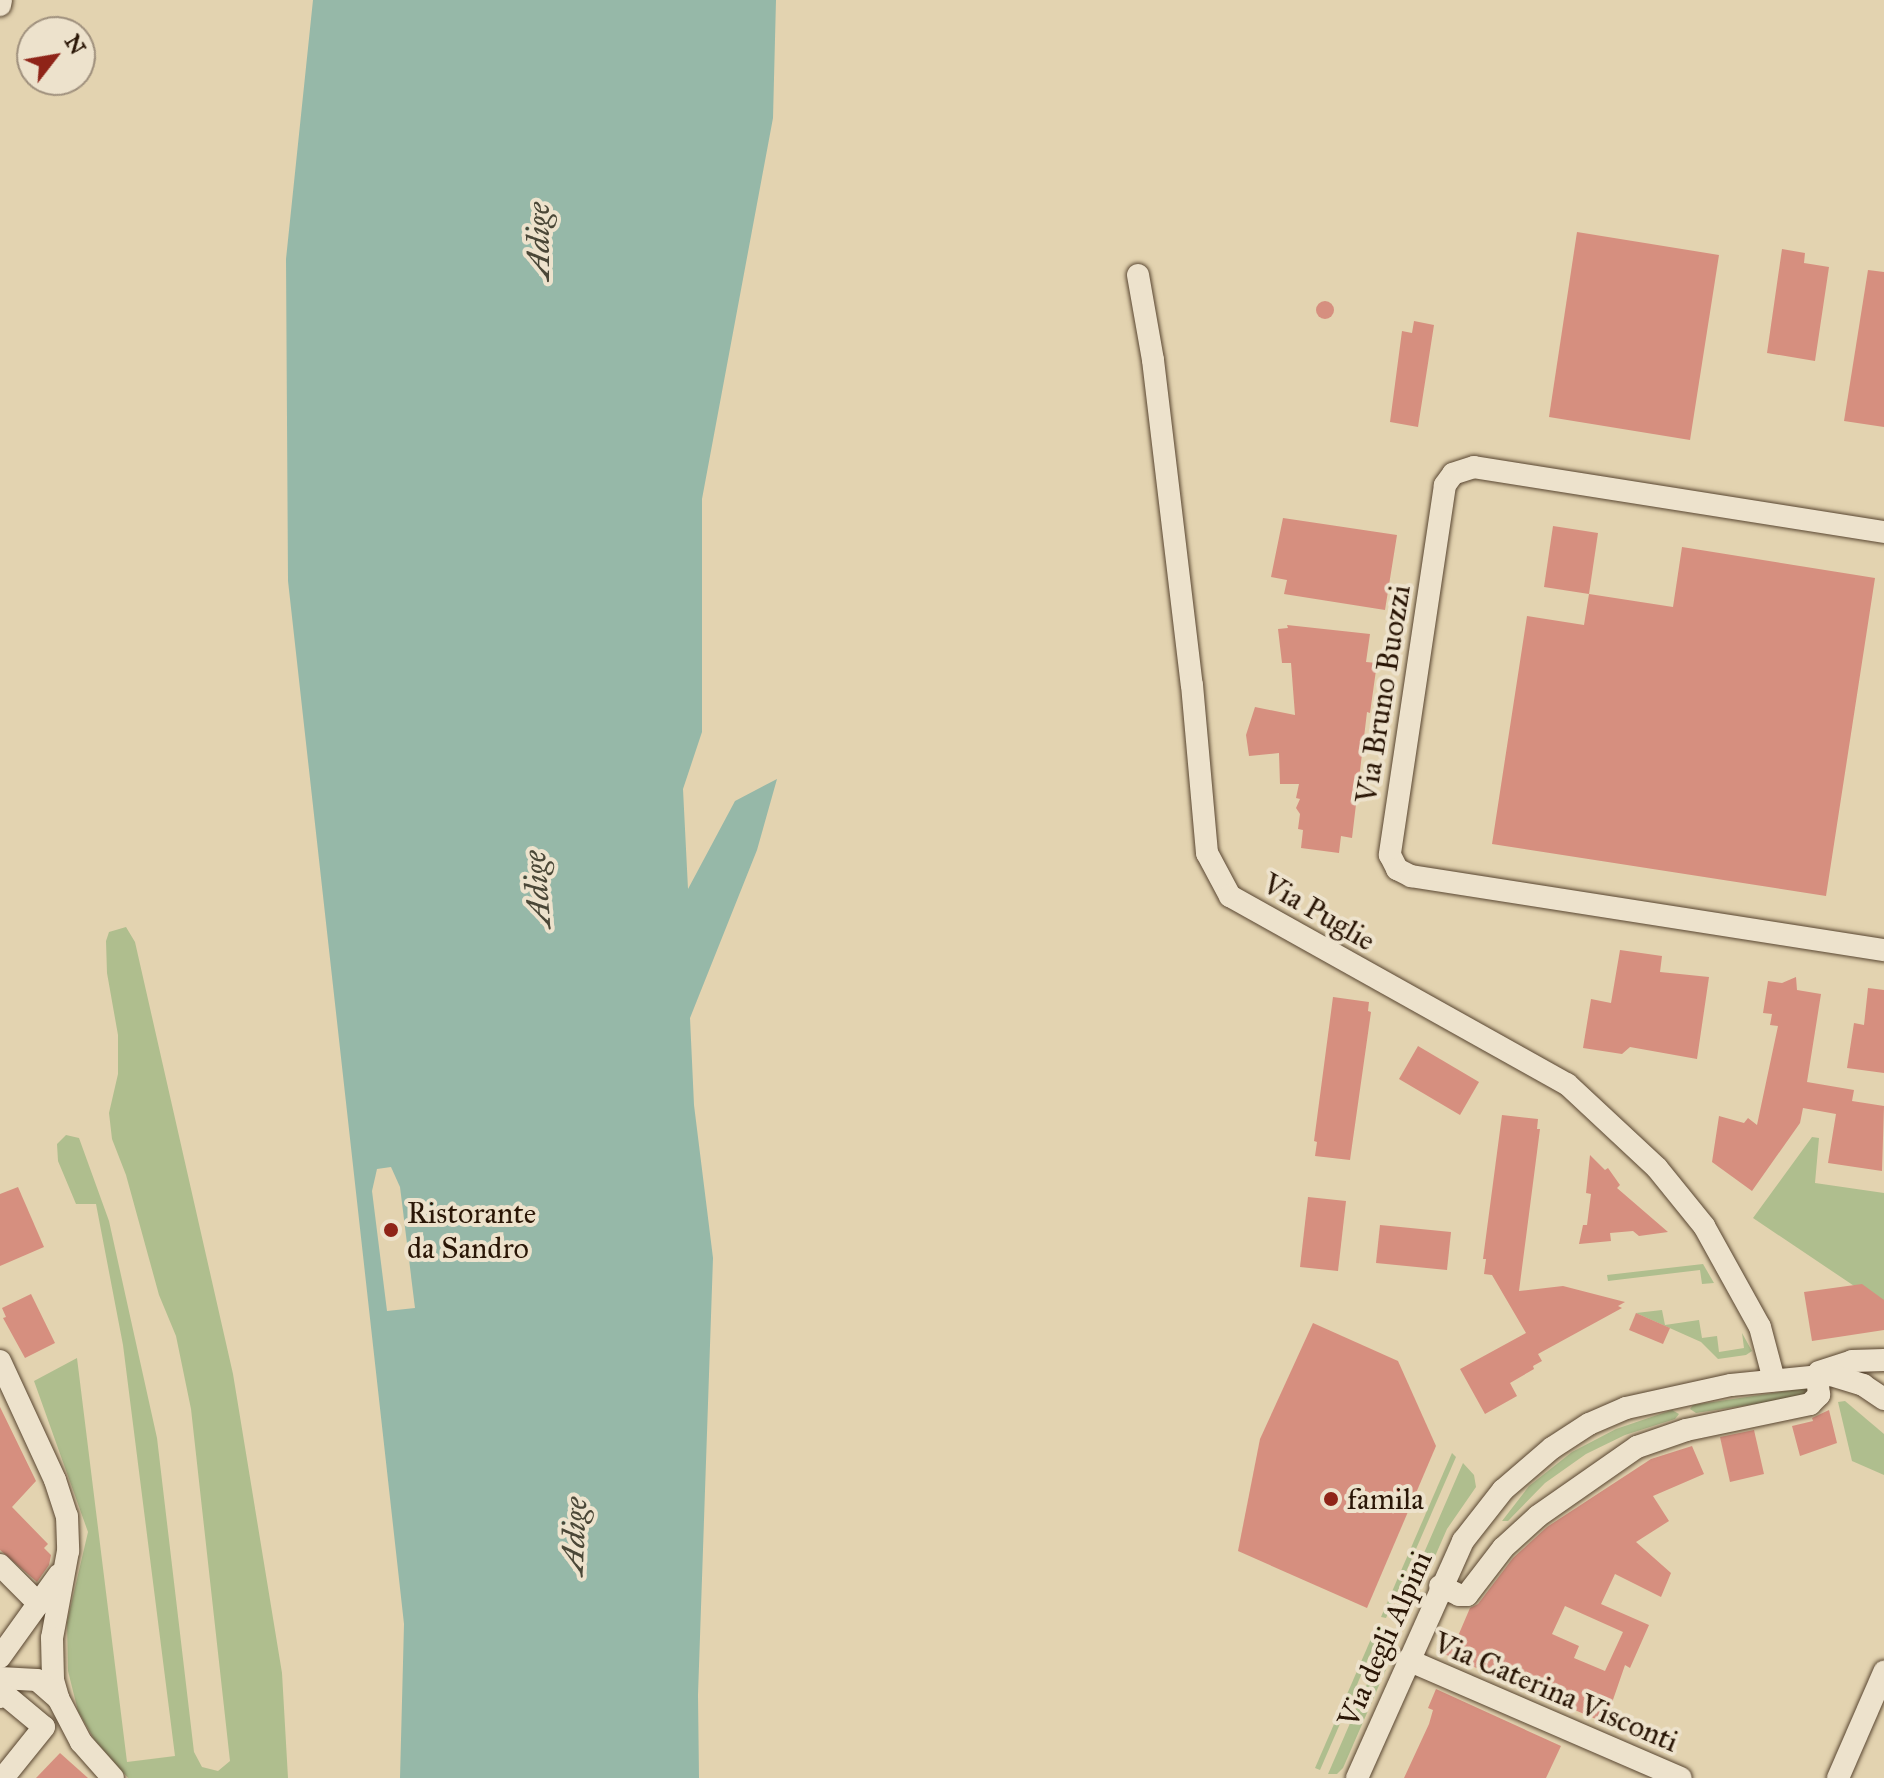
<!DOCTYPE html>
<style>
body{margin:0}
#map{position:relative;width:1884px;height:1778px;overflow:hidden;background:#e3d3b0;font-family:"IM FELL Great Primer",serif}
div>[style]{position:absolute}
.green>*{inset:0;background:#afbe8e}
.water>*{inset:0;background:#96b8a8}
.pier>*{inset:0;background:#e3d3b0}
.building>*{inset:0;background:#d68f7f}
.round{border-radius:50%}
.roads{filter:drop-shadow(0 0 2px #584530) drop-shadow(0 0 2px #584530)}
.minor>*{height:22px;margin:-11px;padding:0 11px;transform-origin:11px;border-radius:11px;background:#ede2cc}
.dots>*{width:22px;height:22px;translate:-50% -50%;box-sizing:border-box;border:4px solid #ede2cc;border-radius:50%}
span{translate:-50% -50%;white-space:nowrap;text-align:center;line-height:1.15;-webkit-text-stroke:8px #ede2cc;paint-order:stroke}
.street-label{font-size:30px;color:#2a1606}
.poi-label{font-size:30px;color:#2a1606}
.left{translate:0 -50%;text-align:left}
.water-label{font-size:32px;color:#4a4737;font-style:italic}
.north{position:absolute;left:16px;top:16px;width:80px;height:80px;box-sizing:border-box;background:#ede2cc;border:2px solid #9f907d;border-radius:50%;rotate:59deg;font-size:22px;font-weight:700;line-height:32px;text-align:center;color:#2a1606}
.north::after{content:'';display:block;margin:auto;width:28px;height:36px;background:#8f2418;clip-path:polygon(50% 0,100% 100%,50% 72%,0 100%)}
</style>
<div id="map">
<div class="green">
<div style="clip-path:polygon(126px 927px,135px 942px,233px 1374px,282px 1673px,288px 1778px,128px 1778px,94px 1739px,78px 1711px,68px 1671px,67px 1622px,88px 1532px,34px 1381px,77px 1358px,127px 1762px,175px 1756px,123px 1345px,96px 1204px,76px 1204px,58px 1161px,57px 1144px,66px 1135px,79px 1138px,109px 1221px,157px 1438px,194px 1752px,202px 1767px,218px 1771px,230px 1761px,191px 1409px,176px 1336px,159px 1295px,126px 1175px,112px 1139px,109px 1113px,118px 1074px,118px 1035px,107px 973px,106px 941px,109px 932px)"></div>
<div style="clip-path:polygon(1812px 1137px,1819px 1138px,1815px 1183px,1884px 1193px,1884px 1306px,1753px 1218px)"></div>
<div style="clip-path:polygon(1703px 1264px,1714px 1283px,1702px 1284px,1700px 1270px,1608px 1281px,1607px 1275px)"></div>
<div style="clip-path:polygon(1662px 1310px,1665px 1325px,1699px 1320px,1702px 1338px,1717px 1336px,1719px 1352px,1744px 1348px,1742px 1333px,1752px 1351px,1746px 1355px,1718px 1359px,1701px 1342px,1636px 1313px)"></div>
<div style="clip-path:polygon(1807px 1388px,1809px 1396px,1696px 1413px,1690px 1409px,1693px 1405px)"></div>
<div style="clip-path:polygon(1845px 1401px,1884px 1434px,1884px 1475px,1852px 1461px,1838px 1402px)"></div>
<div style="clip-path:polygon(1672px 1410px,1679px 1414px,1675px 1419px,1625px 1435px,1586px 1454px,1545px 1483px,1508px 1521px,1502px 1521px,1529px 1486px,1572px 1452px,1616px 1429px)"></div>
<div style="clip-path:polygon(1452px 1453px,1456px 1457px,1386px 1618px,1381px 1617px)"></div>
<div style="clip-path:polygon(1463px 1463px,1474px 1475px,1476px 1487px,1447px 1529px,1404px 1627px,1394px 1622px)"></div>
<div style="clip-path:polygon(1377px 1625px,1382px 1627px,1320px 1770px,1315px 1768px)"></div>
<div style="clip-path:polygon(1390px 1631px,1401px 1635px,1343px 1768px,1337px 1774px,1328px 1774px)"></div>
</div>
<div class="water">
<div style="clip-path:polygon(313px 0,776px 0,773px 118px,702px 499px,702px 732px,683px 789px,688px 889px,735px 801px,777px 779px,757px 850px,690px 1018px,694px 1105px,713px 1258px,698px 1695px,699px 1778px,400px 1778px,404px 1624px,288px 581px,286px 259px)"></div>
</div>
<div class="pier">
<div style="clip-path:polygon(391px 1167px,400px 1187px,415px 1308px,387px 1311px,372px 1191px,377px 1169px)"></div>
</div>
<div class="building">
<div style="clip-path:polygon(1577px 232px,1719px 255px,1690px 440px,1549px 417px)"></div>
<div style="clip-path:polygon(1782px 249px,1805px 253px,1804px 263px,1829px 267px,1815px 361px,1767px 353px)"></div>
<div style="clip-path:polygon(1868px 270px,1884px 272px,1884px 427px,1844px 421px)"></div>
<div class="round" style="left:1316px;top:301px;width:18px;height:18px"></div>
<div style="clip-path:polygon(1414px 321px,1434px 325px,1418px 427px,1390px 422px,1402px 331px,1412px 333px)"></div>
<div style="clip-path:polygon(1283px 518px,1397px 535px,1385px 610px,1284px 594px,1287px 580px,1271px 577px)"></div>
<div style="clip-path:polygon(1553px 526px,1598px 533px,1589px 594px,1544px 587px)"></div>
<div style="clip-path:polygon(1682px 547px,1875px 578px,1826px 896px,1492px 844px,1527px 616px,1584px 625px,1589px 594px,1673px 607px)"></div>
<div style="clip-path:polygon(1287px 625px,1370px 634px,1366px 662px,1377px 663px,1370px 713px,1367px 712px,1352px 838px,1341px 836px,1339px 853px,1301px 848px,1303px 830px,1298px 829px,1300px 814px,1296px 808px,1300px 799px,1296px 798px,1299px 784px,1280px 784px,1279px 753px,1249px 756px,1246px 735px,1255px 707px,1295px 715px,1291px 663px,1282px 663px,1278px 629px,1288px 628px)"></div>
<div style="clip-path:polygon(1620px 950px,1662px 956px,1660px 972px,1709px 977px,1697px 1059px,1630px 1047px,1622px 1054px,1583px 1048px,1591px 999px,1611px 1003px)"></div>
<div style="clip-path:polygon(1796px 977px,1797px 990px,1821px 994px,1807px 1082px,1854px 1090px,1852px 1101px,1884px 1106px,1882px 1171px,1828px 1163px,1836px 1114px,1803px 1108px,1800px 1123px,1752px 1191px,1712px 1162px,1719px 1116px,1744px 1123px,1748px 1118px,1757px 1125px,1778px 1026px,1770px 1025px,1772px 1014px,1763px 1013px,1768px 981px,1782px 983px)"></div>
<div style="clip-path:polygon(1868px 988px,1884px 990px,1884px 1073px,1847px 1068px,1854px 1023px,1864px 1025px)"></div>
<div style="clip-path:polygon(1333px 997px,1369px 1002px,1368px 1011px,1371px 1012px,1350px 1160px,1315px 1156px,1317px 1142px,1314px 1141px)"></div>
<div style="clip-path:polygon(1418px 1046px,1479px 1082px,1460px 1115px,1399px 1079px)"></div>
<div style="clip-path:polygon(1502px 1115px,1538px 1119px,1537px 1129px,1540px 1129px,1519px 1291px,1563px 1286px,1625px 1302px,1618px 1306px,1622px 1308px,1538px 1354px,1542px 1361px,1533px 1366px,1534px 1369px,1510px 1383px,1517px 1396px,1485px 1414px,1460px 1369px,1526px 1333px,1492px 1275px,1484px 1274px,1486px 1259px,1483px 1259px)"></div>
<div style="clip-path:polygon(1590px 1155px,1605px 1170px,1608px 1168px,1620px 1185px,1617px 1188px,1668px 1232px,1639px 1236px,1633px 1231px,1610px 1233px,1611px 1241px,1579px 1244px,1583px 1225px,1587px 1225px,1591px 1194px,1586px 1193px)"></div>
<div style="clip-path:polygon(18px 1187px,44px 1247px,0 1266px,0 1194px)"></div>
<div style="clip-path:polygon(1308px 1197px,1346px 1201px,1338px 1271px,1300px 1267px)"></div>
<div style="clip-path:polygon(1380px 1225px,1451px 1232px,1447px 1270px,1376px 1263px)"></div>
<div style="clip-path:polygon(1862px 1284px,1884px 1300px,1884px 1330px,1812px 1341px,1804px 1292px)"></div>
<div style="clip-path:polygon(31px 1294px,55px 1343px,25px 1358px,3px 1318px,6px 1317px,2px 1308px)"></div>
<div style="clip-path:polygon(1636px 1313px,1670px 1328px,1663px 1344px,1629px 1330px)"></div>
<div style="clip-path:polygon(1313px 1323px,1398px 1361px,1436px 1446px,1367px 1608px,1238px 1551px,1260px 1439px)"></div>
<div style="clip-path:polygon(0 1407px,36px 1481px,12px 1507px,48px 1544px,44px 1548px,51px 1555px,49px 1565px,37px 1582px,0 1550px)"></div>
<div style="clip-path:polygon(1829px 1410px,1837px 1443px,1800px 1456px,1792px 1426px,1813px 1421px,1812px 1418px)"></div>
<div style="clip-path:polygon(1754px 1430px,1764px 1474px,1730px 1482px,1720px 1437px)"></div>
<div style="clip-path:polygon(evenodd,1692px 1446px,1704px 1474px,1653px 1496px,1669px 1521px,1636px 1542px,1671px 1573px,1661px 1597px,1615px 1574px,1601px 1604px,1649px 1625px,1630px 1668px,1625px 1665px,1605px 1723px,1444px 1654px,1452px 1633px,1458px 1636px,1470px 1608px,1478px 1604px,1513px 1558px,1547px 1527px,1651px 1459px,1692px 1446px,1565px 1606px,1623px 1632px,1605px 1671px,1574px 1658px,1579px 1646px,1552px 1634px,1565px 1606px)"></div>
<div style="clip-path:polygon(1436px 1689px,1561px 1746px,1546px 1778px,1404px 1778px,1429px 1724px,1433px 1710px,1428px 1708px)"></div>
<div style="clip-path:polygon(60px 1753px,88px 1778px,36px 1778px)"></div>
</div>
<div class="roads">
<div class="minor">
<div style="left:0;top:5px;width:5px;rotate:-79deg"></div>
<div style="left:1138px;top:275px;width:86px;rotate:80deg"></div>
<div style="left:1153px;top:360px;width:327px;rotate:83.2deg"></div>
<div style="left:1192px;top:685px;width:169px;rotate:84.9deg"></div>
<div style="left:1207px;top:853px;width:49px;rotate:61.9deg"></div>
<div style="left:1230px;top:896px;width:386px;rotate:29.2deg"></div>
<div style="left:1567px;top:1084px;width:123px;rotate:43deg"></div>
<div style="left:1657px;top:1168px;width:75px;rotate:51deg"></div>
<div style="left:1704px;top:1226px;width:115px;rotate:61deg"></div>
<div style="left:1760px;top:1327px;width:55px;rotate:75.2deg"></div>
<div style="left:1884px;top:532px;width:415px;rotate:-171deg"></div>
<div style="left:1474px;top:467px;width:22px;rotate:162deg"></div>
<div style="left:1453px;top:474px;width:14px;rotate:126deg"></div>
<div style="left:1445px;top:485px;width:374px;rotate:98.5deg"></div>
<div style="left:1390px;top:855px;width:16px;rotate:63deg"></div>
<div style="left:1397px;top:869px;width:16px;rotate:27deg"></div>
<div style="left:1411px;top:876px;width:479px;rotate:8.9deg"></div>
<div style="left:0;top:1361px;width:131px;rotate:65.2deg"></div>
<div style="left:55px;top:1480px;width:38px;rotate:72deg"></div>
<div style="left:67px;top:1516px;width:35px;rotate:88deg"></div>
<div style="left:68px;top:1551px;width:88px;rotate:100.4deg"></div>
<div style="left:52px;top:1638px;width:42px;rotate:88.6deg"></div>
<div style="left:53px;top:1680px;width:19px;rotate:74deg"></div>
<div style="left:58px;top:1698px;width:50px;rotate:62.4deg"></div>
<div style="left:81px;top:1742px;width:48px;rotate:48.4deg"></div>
<div style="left:1819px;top:1372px;width:35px;rotate:-18deg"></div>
<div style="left:1852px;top:1361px;width:32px;rotate:-2deg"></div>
<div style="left:0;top:1565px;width:55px;rotate:45deg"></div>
<div style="left:1440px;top:1586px;width:21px;rotate:25deg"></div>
<div style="left:1459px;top:1595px;width:8px"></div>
<div style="left:1467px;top:1595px;width:59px;rotate:-52.5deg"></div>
<div style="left:1503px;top:1548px;width:47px;rotate:-42.4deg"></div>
<div style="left:1538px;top:1516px;width:121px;rotate:-34.9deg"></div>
<div style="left:1637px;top:1447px;width:52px;rotate:-19.1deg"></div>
<div style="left:1686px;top:1430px;width:127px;rotate:-11.8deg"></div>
<div style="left:1810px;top:1404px;width:13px;rotate:-45deg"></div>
<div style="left:1819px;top:1395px;width:20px;rotate:-96deg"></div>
<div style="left:0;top:1657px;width:101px;rotate:-54.3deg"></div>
<div style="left:1408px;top:1660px;width:297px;rotate:23.4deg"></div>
<div style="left:0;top:1678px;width:37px;rotate:3deg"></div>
<div style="left:37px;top:1680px;width:28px;rotate:41deg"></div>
<div style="left:0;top:1697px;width:5px;rotate:-53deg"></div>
<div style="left:3px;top:1693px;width:53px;rotate:39.7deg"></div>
<div style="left:44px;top:1727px;width:65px;rotate:128.8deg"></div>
<div style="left:1357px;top:1778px;width:260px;rotate:-65.9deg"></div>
<div style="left:1463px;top:1541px;width:65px;rotate:-51.9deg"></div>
<div style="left:1503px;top:1490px;width:65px;rotate:-40.6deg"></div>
<div style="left:1552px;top:1448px;width:44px;rotate:-33deg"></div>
<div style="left:1589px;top:1424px;width:40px;rotate:-23.4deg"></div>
<div style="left:1626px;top:1408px;width:107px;rotate:-12.4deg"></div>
<div style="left:1731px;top:1385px;width:100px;rotate:-5.7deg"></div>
<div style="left:1831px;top:1375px;width:34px;rotate:17deg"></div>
<div style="left:1863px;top:1385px;width:25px;rotate:34deg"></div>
<div style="left:1838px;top:1778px;width:116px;rotate:-66.5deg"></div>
</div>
</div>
<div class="dots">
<div style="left:391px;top:1230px;background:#8f2418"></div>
<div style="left:1331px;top:1499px;background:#8f2418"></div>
</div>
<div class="street-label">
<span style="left:1383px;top:694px;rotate:-81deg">Via Bruno Buozzi</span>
<span style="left:1319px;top:912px;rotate:30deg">Via Puglie</span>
<span style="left:1385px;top:1639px;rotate:-66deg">Via degli Alpini</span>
<span style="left:1556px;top:1692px;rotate:23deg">Via Caterina Visconti</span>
</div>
<div class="poi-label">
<span class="left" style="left:407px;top:1230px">Ristorante<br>da Sandro</span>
<span class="left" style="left:1347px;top:1499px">famila</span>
</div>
<div class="water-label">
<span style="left:539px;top:241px;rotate:-90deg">Adige</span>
<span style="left:538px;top:889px;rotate:-94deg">Adige</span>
<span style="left:575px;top:1536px;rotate:-87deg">Adige</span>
</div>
<div class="north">N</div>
</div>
